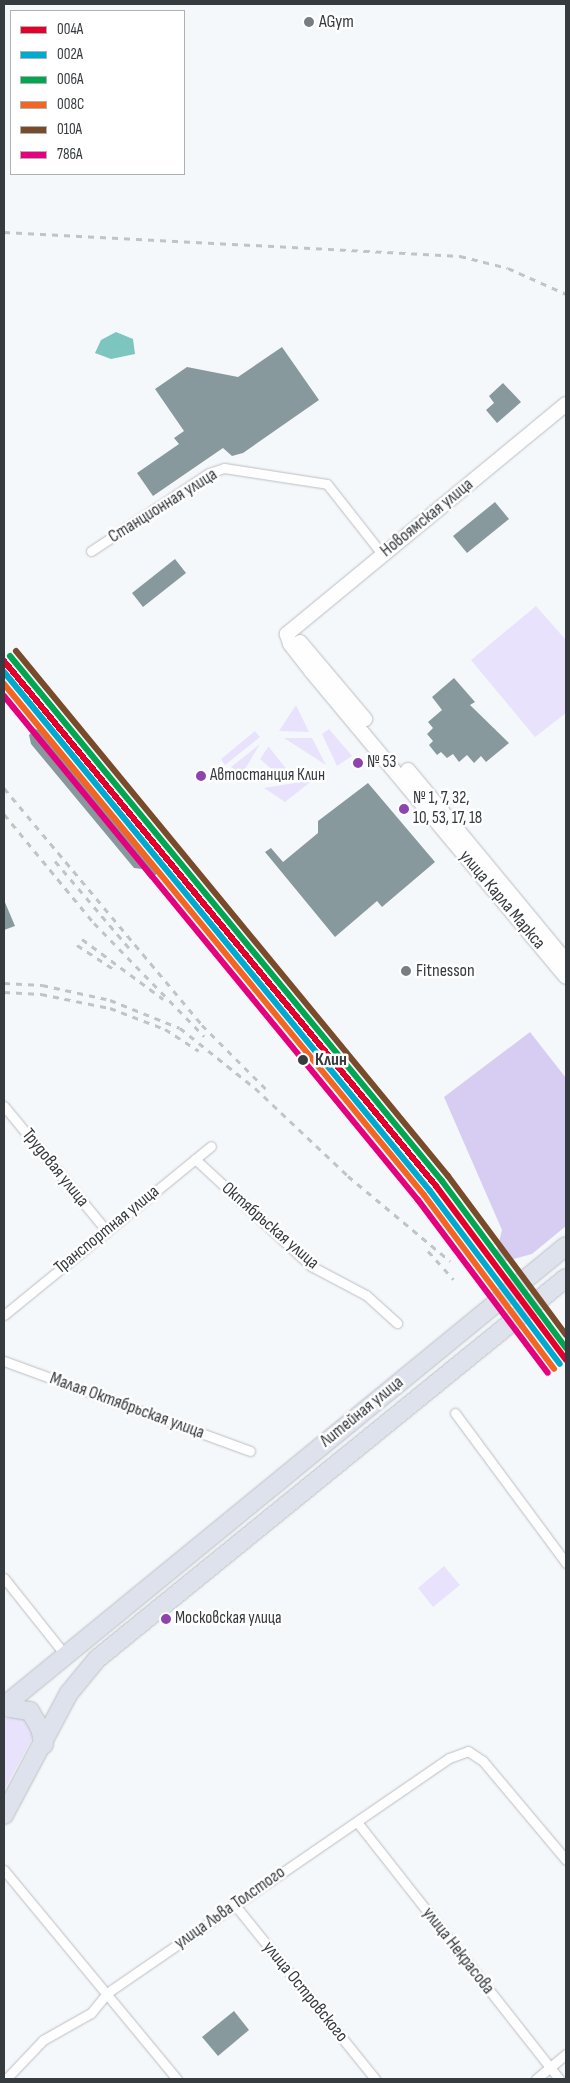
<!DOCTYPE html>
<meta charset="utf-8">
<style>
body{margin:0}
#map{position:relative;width:570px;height:2083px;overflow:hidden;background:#f5f8fb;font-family:"Sofia Sans Condensed",sans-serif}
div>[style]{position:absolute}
.green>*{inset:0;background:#e8e2fc}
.forest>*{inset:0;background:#d7cdf3}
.water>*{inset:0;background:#7dc5bf}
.building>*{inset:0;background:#88999d}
.roads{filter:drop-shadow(0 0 1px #babec2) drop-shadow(0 0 1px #babec2)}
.street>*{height:9px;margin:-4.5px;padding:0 4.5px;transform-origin:4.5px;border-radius:4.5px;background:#fefefe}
.secondary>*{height:14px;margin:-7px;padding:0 7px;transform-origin:7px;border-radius:7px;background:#fefefe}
.highway>*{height:18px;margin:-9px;padding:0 9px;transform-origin:9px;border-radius:9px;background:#dee2ed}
.rail>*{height:3px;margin-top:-1.5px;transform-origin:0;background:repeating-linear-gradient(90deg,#c2c3c5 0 6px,transparent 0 12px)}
.rail-1>*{height:6px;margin:-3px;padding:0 3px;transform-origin:3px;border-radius:3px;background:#e4002b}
.rail-2>*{height:6px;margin:-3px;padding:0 3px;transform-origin:3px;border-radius:3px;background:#00a9ce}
.rail-3>*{height:6px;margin:-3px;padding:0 3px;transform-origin:3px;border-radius:3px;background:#00a651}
.rail-4>*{height:6px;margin:-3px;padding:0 3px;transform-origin:3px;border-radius:3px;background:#f26522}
.rail-5>*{height:6px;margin:-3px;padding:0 3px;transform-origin:3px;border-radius:3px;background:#7a4b2a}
.rail-6>*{height:6px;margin:-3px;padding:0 3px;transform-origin:3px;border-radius:3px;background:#e5007d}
.dots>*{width:14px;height:14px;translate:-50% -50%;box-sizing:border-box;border:2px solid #fff;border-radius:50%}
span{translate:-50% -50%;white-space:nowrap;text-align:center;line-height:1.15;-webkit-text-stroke:5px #fff;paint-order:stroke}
.bus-label{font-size:17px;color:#353b3f}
.left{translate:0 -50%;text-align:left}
.poi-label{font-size:18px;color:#353b3f}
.street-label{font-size:18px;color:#353b3f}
.stop-label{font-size:18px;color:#353b3f;font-weight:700}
.frame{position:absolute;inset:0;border:5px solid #353b3f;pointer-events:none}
.legend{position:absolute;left:10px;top:10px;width:175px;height:165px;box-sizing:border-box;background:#fff;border:1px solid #aeb1b2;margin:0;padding:6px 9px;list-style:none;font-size:15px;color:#353b3f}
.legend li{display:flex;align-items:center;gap:10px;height:25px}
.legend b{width:25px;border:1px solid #aeb1b2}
</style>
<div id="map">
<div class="green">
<div style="clip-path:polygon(536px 606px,566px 640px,566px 713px,535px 737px,471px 660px)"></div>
<div style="clip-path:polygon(296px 705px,309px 732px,279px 731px)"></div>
<div style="clip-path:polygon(329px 729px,352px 756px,337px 766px,322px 734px)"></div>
<div style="clip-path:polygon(255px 731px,260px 737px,225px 765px,221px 759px)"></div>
<div style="clip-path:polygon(284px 738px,312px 738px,326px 765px)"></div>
<div style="clip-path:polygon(260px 744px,242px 774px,231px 767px)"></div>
<div style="clip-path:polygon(268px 747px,269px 747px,288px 771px,276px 773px,260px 759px)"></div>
<div style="clip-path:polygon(313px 780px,285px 802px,264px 788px)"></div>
<div style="clip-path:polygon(444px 1566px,460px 1585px,433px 1607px,418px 1588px)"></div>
<div style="clip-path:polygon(15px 1716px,27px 1720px,33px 1737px,4px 1790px,4px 1719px)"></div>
</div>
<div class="forest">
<div style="clip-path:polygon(530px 1032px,566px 1078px,566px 1226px,532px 1254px,503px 1262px,497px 1250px,502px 1230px,444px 1097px)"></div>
</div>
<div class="water">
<div style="clip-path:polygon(116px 332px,133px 339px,135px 354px,111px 359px,95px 353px,101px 340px)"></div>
</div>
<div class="building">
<div style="clip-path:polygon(282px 347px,319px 400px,243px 453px,232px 456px,223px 448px,153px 496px,137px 473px,179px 444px,174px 438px,184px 431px,155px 389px,187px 367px,238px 377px)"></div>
<div style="clip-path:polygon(503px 383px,521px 402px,497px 423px,486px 410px,494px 403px,489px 396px)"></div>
<div style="clip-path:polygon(495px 502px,509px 519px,467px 553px,453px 536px)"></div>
<div style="clip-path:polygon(175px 559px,186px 573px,143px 607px,132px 593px)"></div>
<div style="clip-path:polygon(454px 678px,475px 702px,470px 705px,509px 743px,486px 762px,481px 756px,474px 763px,467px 755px,459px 762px,453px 754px,447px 758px,441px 752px,437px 755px,429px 745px,433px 741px,427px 734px,433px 728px,428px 722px,442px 710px,432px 697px)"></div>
<div style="clip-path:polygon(35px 729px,46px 732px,149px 856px,158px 873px,150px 879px,142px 869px,134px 868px,31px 744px,29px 735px)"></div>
<div style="clip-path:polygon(368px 783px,435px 862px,382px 907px,377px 901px,335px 937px,265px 852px,271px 848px,283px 862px,318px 833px,318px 821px)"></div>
<div style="clip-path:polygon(4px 900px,15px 926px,4px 930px)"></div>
<div style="clip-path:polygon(234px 2011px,249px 2030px,218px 2056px,202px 2037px)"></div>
</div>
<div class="roads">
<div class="street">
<div style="left:91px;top:551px;width:141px;rotate:-33.5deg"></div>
<div style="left:209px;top:473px;width:16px;rotate:-18deg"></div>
<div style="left:224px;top:468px;width:104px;rotate:8.8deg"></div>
<div style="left:327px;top:484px;width:89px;rotate:51.8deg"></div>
<div style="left:4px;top:1106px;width:161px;rotate:50.6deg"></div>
<div style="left:195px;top:1159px;width:158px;rotate:42.7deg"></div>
<div style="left:311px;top:1266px;width:62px;rotate:27.8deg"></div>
<div style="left:366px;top:1295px;width:42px;rotate:42.1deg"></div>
<div style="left:4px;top:1315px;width:267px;rotate:-39.2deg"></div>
<div style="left:4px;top:1361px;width:262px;rotate:20.1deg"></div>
<div style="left:455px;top:1413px;width:187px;rotate:53.5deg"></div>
<div style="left:4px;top:1578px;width:100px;rotate:51.5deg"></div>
<div style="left:357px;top:1822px;width:327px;rotate:51.8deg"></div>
<div style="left:4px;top:1870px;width:271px;rotate:50.4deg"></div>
<div style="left:234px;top:1904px;width:225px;rotate:51.1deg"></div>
<div style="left:6px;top:2079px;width:54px;rotate:-46.5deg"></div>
<div style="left:43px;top:2040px;width:55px;rotate:-29.4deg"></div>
<div style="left:91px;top:2013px;width:26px;rotate:-51deg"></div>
<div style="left:107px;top:1993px;width:415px;rotate:-34.5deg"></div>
<div style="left:449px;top:1758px;width:20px;rotate:-20deg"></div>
<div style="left:468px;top:1751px;width:18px;rotate:34deg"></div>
<div style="left:483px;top:1761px;width:129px;rotate:50deg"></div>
<div style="left:536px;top:2079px;width:39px;rotate:-40deg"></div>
</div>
<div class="secondary">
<div style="left:566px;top:404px;width:362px;rotate:140.5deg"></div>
<div style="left:287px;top:634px;width:10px;rotate:73deg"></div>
<div style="left:290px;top:644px;width:34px;rotate:52deg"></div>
<div style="left:311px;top:671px;width:398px;rotate:50.2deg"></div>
<div style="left:300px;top:642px;width:101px;rotate:49.8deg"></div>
<div style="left:408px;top:770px;width:248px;rotate:50.4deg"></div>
</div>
<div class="highway">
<div style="left:4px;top:1706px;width:726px;rotate:-39.3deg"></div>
<div style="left:4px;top:1707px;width:26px;rotate:9deg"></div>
<div style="left:30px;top:1711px;width:20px;rotate:60deg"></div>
<div style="left:40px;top:1728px;width:17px;rotate:77deg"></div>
<div style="left:4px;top:1815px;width:138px;rotate:-62deg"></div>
<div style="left:69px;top:1693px;width:44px;rotate:-50.5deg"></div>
<div style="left:97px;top:1659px;width:604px;rotate:-39.09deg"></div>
</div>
</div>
<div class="rail">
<div style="left:4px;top:232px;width:457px;rotate:3deg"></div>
<div style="left:460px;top:256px;width:49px;rotate:14deg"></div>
<div style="left:508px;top:268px;width:64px;rotate:24.1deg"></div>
<div style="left:4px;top:788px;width:309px;rotate:50.1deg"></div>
<div style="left:202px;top:1025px;width:93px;rotate:45deg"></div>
<div style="left:4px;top:814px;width:141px;rotate:50.5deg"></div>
<div style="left:94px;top:923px;width:158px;rotate:45.8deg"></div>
<div style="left:55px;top:861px;width:114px;rotate:49.6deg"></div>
<div style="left:82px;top:939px;width:101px;rotate:36.5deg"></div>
<div style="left:77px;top:945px;width:45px;rotate:33.3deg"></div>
<div style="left:4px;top:983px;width:38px;rotate:3deg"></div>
<div style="left:42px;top:985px;width:70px;rotate:12.4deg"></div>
<div style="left:110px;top:1000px;width:75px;rotate:21.8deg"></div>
<div style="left:180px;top:1028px;width:96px;rotate:38.7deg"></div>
<div style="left:255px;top:1088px;width:128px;rotate:43.4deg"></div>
<div style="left:348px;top:1176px;width:133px;rotate:39.8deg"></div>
<div style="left:4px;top:992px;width:37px;rotate:3deg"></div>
<div style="left:41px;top:994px;width:70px;rotate:11.5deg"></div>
<div style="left:110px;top:1008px;width:59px;rotate:20.9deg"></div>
<div style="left:165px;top:1029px;width:40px;rotate:32.9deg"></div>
<div style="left:428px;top:1251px;width:38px;rotate:48deg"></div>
</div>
<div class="rail-1">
<div style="left:4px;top:661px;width:680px;rotate:50.55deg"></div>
<div style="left:436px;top:1186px;width:217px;rotate:53.2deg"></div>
</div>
<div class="rail-2">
<div style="left:4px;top:672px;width:671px;rotate:50.62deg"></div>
<div style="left:430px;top:1191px;width:216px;rotate:53.1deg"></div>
</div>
<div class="rail-3">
<div style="left:10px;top:656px;width:680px;rotate:50.55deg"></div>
<div style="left:442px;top:1181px;width:208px;rotate:53.4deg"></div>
</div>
<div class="rail-4">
<div style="left:4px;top:684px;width:661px;rotate:50.58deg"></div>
<div style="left:424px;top:1195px;width:217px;rotate:53.2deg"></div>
</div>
<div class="rail-5">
<div style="left:16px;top:651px;width:680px;rotate:50.55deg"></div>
<div style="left:448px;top:1176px;width:198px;rotate:53.4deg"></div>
</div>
<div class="rail-6">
<div style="left:4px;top:696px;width:652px;rotate:50.6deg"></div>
<div style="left:418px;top:1200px;width:216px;rotate:53.1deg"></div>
</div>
<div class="dots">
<div style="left:309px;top:22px;background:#787d81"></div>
<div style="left:358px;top:763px;background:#8e44ad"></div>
<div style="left:201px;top:776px;background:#8e44ad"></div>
<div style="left:404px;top:809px;background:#8e44ad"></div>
<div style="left:406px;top:971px;background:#787d81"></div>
<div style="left:303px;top:1060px;background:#353b3f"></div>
<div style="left:166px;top:1619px;background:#8e44ad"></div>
</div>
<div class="bus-label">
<span class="left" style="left:367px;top:763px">№ 53</span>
<span class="left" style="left:210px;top:776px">Автостанция Клин</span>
<span class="left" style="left:413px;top:809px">№ 1, 7, 32,<br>10, 53, 17, 18</span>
<span class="left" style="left:175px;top:1619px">Московская улица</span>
</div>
<div class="poi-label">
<span class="left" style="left:319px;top:22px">AGym</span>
<span class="left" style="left:416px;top:971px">Fitnesson</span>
</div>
<div class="street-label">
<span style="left:163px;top:506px;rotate:-32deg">Станционная улица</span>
<span style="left:427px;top:518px;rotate:-39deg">Новоямская улица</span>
<span style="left:502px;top:900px;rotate:50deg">улица Карла Маркса</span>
<span style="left:55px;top:1168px;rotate:51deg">Трудовая улица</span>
<span style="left:270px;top:1226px;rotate:41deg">Октябрьская улица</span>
<span style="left:107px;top:1230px;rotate:-39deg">Транспортная улица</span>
<span style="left:127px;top:1406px;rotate:20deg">Малая Октябрьская улица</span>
<span style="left:362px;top:1412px;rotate:-39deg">Литейная улица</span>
<span style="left:230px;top:1908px;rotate:-35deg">улица Льва Толстого</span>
<span style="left:458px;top:1951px;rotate:52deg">улица Некрасова</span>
<span style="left:305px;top:1992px;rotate:51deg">улица Островского</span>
</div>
<div class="stop-label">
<span class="left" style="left:315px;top:1060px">Клин</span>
</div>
<div class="frame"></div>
<ul class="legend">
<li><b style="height:6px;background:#e4002b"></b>004А</li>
<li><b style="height:6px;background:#00a9ce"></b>002А</li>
<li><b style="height:6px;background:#00a651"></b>006А</li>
<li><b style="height:6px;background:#f26522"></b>008С</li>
<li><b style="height:6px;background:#7a4b2a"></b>010А</li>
<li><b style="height:6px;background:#e5007d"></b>786А</li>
</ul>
</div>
